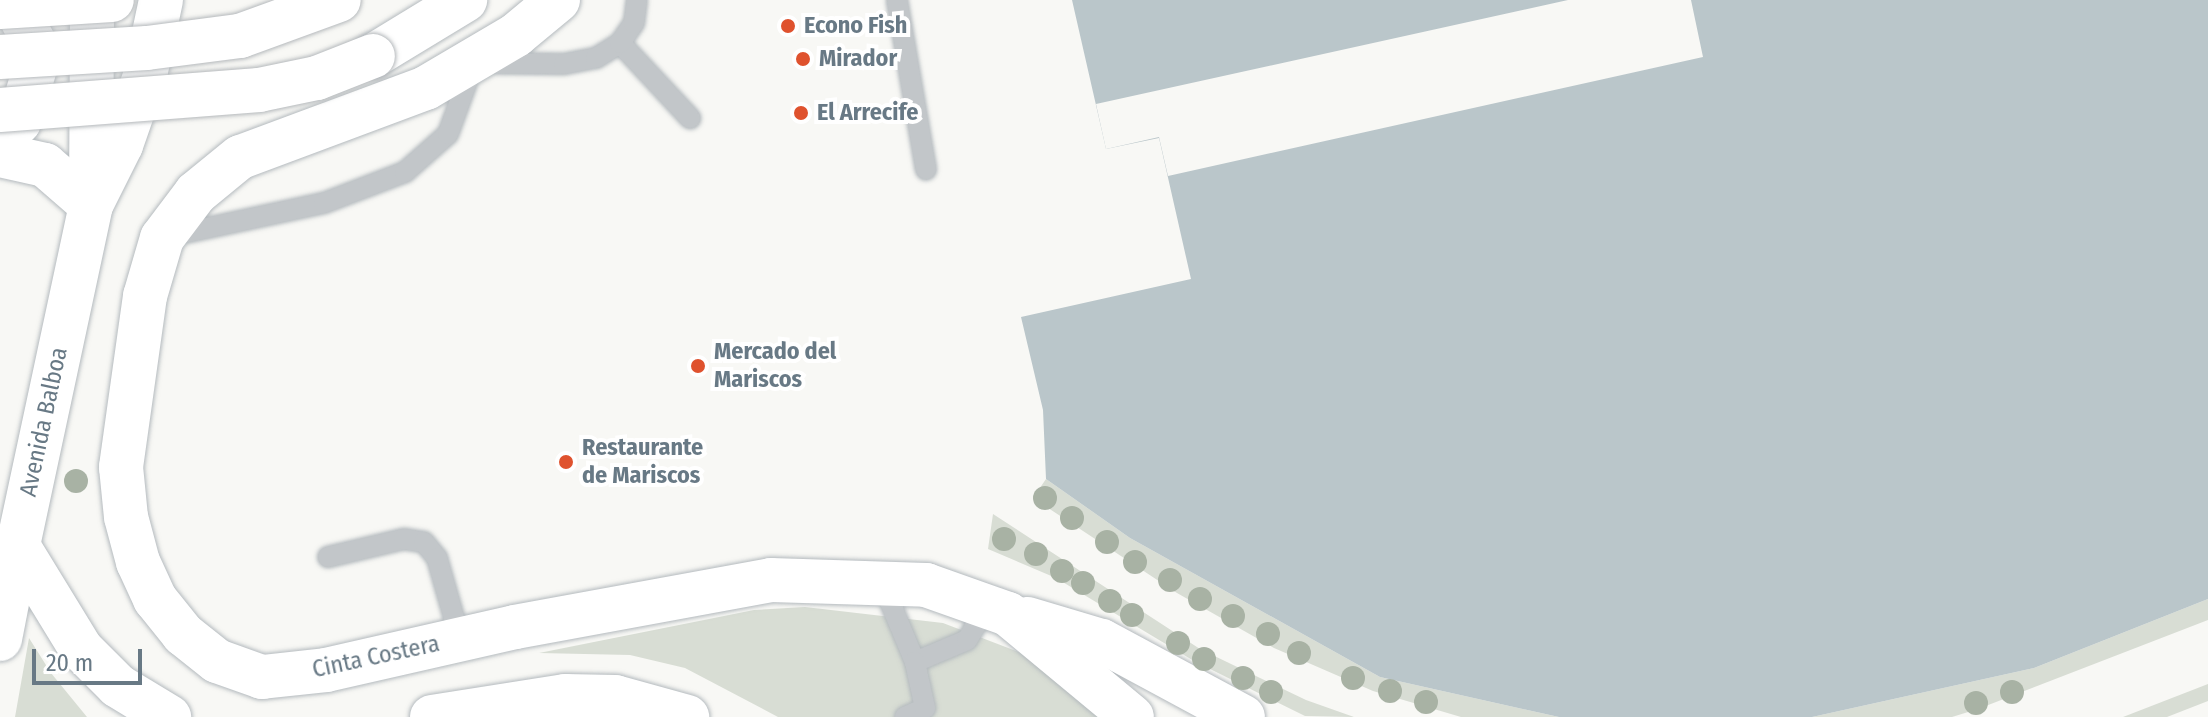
<!DOCTYPE html>
<style>
body{margin:0}
#map{position:relative;width:2208px;height:717px;overflow:hidden;background:#f8f8f5;font-family:"Fira Sans Condensed",sans-serif}
div>[style]{position:absolute}
.green>*{inset:0;background:#d8ddd4}
.water>*{inset:0;background:#bac6ca}
.pier>*{inset:0;background:#f8f8f5}
.roads{filter:drop-shadow(0 0 2px #b4babe) drop-shadow(0 0 2px #b4babe)}
.lane>*{height:20px;margin:-10px;padding:0 10px;transform-origin:10px;border-radius:10px;background:#c2c6c9}
.secondary>*{height:44px;margin:-22px;padding:0 22px;transform-origin:22px;border-radius:22px;background:#fff}
.highway>*{height:44px;margin:-22px;padding:0 22px;transform-origin:22px;border-radius:22px;background:#fff}
.bridges{filter:drop-shadow(0 0 2px #b5b9bc) drop-shadow(0 0 2px #b5b9bc)}
.highway-bridge>*{height:44px;margin:-22px;padding:0 22px;transform-origin:22px;border-radius:22px;background:#fff}
.trees>*{width:24px;height:24px;margin:-12px;border-radius:50%;background:#a8b2a4}
.dots>*{width:22px;height:22px;translate:-50% -50%;box-sizing:border-box;border:4px solid #fff;border-radius:50%}
span{translate:-50% -50%;white-space:nowrap;text-align:center;line-height:1.15;-webkit-text-stroke:8px #fff;paint-order:stroke}
.poi-label{font-size:24px;color:#687985;font-weight:700}
.left{translate:0 -50%;text-align:left}
.street-label{font-size:24px;color:#687985}
.scale{position:absolute;left:32px;top:649px;width:110px;height:36px;box-sizing:border-box;border:4px solid #687985;border-top:0;padding-left:10px;font-size:24px;line-height:28px;white-space:nowrap;color:#687985;-webkit-text-stroke:6px #fff;paint-order:stroke}
</style>
<div id="map">
<div class="green">
<div style="clip-path:polygon(1046px 479px,1130px 538px,1380px 677px,1559px 717px,1461px 717px,1373px 691px,1274px 648px,1177px 593px,1033px 498px)"></div>
<div style="clip-path:polygon(993px 514px,1200px 649px,1306px 700px,1354px 717px,1305px 716px,1194px 661px,1056px 578px,988px 549px)"></div>
<div style="clip-path:polygon(2208px 599px,2208px 620px,1978px 709px,1952px 717px,1812px 717px,2034px 668px)"></div>
<div style="clip-path:polygon(805px 607px,943px 623px,1021px 653px,1114px 717px,778px 717px,685px 668px,630px 655px,539px 653px,754px 610px)"></div>
<div style="clip-path:polygon(29px 638px,51px 673px,87px 717px,15px 717px)"></div>
<div style="clip-path:polygon(2208px 684px,2208px 701px,2167px 717px,2123px 717px)"></div>
</div>
<div class="water">
<div style="clip-path:polygon(1072px 0,2208px 0,2208px 599px,2034px 668px,1812px 717px,1559px 717px,1380px 677px,1130px 538px,1046px 479px,1043px 410px,1021px 317px,1191px 279px,1159px 138px,1106px 149px)"></div>
</div>
<div class="pier">
<div style="clip-path:polygon(1568px 0,1691px 0,1703px 57px,1168px 176px,1159px 137px,1106px 149px,1096px 104px)"></div>
</div>
<div class="roads">
<div class="lane">
<div style="left:897px;top:0;width:172px;rotate:80.3deg"></div>
<div style="left:620px;top:43px;width:103px;rotate:47deg"></div>
<div style="left:170px;top:236px;width:157px;rotate:-12.1deg"></div>
<div style="left:324px;top:203px;width:87px;rotate:-20.9deg"></div>
<div style="left:405px;top:172px;width:57px;rotate:-41.5deg"></div>
<div style="left:448px;top:134px;width:76px;rotate:-69.9deg"></div>
<div style="left:474px;top:63px;width:90px;rotate:0.6deg"></div>
<div style="left:564px;top:64px;width:33px;rotate:-11deg"></div>
<div style="left:596px;top:58px;width:28px;rotate:-32deg"></div>
<div style="left:620px;top:43px;width:24px;rotate:-55deg"></div>
<div style="left:634px;top:23px;width:23px;rotate:-83deg"></div>
<div style="left:328px;top:557px;width:78px;rotate:-13.3deg"></div>
<div style="left:404px;top:539px;width:20px;rotate:9deg"></div>
<div style="left:424px;top:542px;width:21px;rotate:51deg"></div>
<div style="left:437px;top:558px;width:84px;rotate:74.1deg"></div>
<div style="left:882px;top:583px;width:86px;rotate:67.3deg"></div>
<div style="left:915px;top:662px;width:56px;rotate:-22.9deg"></div>
<div style="left:967px;top:640px;width:39px;rotate:-59deg"></div>
<div style="left:905px;top:717px;width:22px;rotate:-24deg"></div>
<div style="left:925px;top:708px;width:47px;rotate:-102.3deg"></div>
</div>
<div class="secondary">
<div style="left:0;top:139px;width:25px;rotate:-42deg"></div>
<div style="left:19px;top:122px;width:56px;rotate:-73.5deg"></div>
<div style="left:35px;top:68px;width:27px;rotate:-94deg"></div>
<div style="left:33px;top:41px;width:46px;rotate:-117.1deg"></div>
<div style="left:0;top:155px;width:46px;rotate:12.5deg"></div>
<div style="left:45px;top:165px;width:61px;rotate:41deg"></div>
<div style="left:91px;top:205px;width:205px;rotate:-89.7deg"></div>
<div style="left:0;top:639px;width:95px;rotate:-79deg"></div>
</div>
<div class="highway">
<div style="left:161px;top:0;width:78px;rotate:101.9deg"></div>
<div style="left:145px;top:76px;width:73px;rotate:109.2deg"></div>
<div style="left:121px;top:145px;width:67px;rotate:116.6deg"></div>
<div style="left:91px;top:205px;width:349px;rotate:102.1deg"></div>
<div style="left:18px;top:546px;width:121px;rotate:58.5deg"></div>
<div style="left:81px;top:649px;width:52px;rotate:45deg"></div>
<div style="left:118px;top:686px;width:60px;rotate:31.3deg"></div>
<div style="left:558px;top:0;width:55px;rotate:140.2deg"></div>
<div style="left:516px;top:35px;width:104px;rotate:149.5deg"></div>
<div style="left:426px;top:88px;width:198px;rotate:159.6deg"></div>
<div style="left:240px;top:157px;width:57px;rotate:140.7deg"></div>
<div style="left:196px;top:193px;width:56px;rotate:127.1deg"></div>
<div style="left:162px;top:238px;width:60px;rotate:106.3deg"></div>
<div style="left:145px;top:296px;width:173px;rotate:98deg"></div>
<div style="left:121px;top:467px;width:50px;rotate:84.3deg"></div>
<div style="left:126px;top:517px;width:47px;rotate:75.1deg"></div>
<div style="left:138px;top:562px;width:41px;rotate:65.3deg"></div>
<div style="left:155px;top:599px;width:45px;rotate:51.3deg"></div>
<div style="left:183px;top:634px;width:43px;rotate:38.5deg"></div>
<div style="left:217px;top:661px;width:48px;rotate:19.6deg"></div>
<div style="left:262px;top:677px;width:64px;rotate:-6.2deg"></div>
<div style="left:326px;top:670px;width:194px;rotate:-12.8deg"></div>
<div style="left:515px;top:627px;width:260px;rotate:-10.4deg"></div>
<div style="left:771px;top:580px;width:155px;rotate:1.8deg"></div>
<div style="left:926px;top:585px;width:87px;rotate:19.5deg"></div>
<div style="left:1008px;top:614px;width:161px;rotate:39.7deg"></div>
<div style="left:373px;top:56px;width:108px;rotate:-31.3deg"></div>
<div style="left:1028px;top:619px;width:77px;rotate:16.6deg"></div>
<div style="left:1102px;top:641px;width:160px;rotate:28.3deg"></div>
<div style="left:432px;top:717px;width:135px;rotate:-9deg"></div>
<div style="left:565px;top:696px;width:50px;rotate:1.1deg"></div>
<div style="left:615px;top:697px;width:75px;rotate:15.5deg"></div>
</div>
</div>
<div class="bridges">
<div class="highway-bridge">
<div style="left:0;top:7px;width:112px;rotate:-3.6deg"></div>
<div style="left:0;top:57px;width:147px;rotate:-3.5deg"></div>
<div style="left:147px;top:48px;width:94px;rotate:-7.4deg"></div>
<div style="left:240px;top:36px;width:105px;rotate:-20deg"></div>
<div style="left:0;top:110px;width:260px;rotate:-4.4deg"></div>
<div style="left:259px;top:90px;width:59px;rotate:-11.7deg"></div>
<div style="left:317px;top:78px;width:60px;rotate:-21.4deg"></div>
</div>
</div>
<div class="trees">
<div style="left:76px;top:481px"></div>
<div style="left:1045px;top:498px"></div>
<div style="left:1072px;top:518px"></div>
<div style="left:1004px;top:539px"></div>
<div style="left:1107px;top:542px"></div>
<div style="left:1036px;top:554px"></div>
<div style="left:1135px;top:562px"></div>
<div style="left:1062px;top:571px"></div>
<div style="left:1170px;top:580px"></div>
<div style="left:1083px;top:583px"></div>
<div style="left:1200px;top:599px"></div>
<div style="left:1110px;top:601px"></div>
<div style="left:1132px;top:615px"></div>
<div style="left:1233px;top:616px"></div>
<div style="left:1268px;top:634px"></div>
<div style="left:1178px;top:643px"></div>
<div style="left:1299px;top:653px"></div>
<div style="left:1204px;top:659px"></div>
<div style="left:1243px;top:678px"></div>
<div style="left:1353px;top:678px"></div>
<div style="left:1390px;top:691px"></div>
<div style="left:1271px;top:692px"></div>
<div style="left:2012px;top:692px"></div>
<div style="left:1426px;top:702px"></div>
<div style="left:1976px;top:703px"></div>
</div>
<div class="dots">
<div style="left:788px;top:26px;background:#df522e"></div>
<div style="left:803px;top:59px;background:#df522e"></div>
<div style="left:801px;top:113px;background:#df522e"></div>
<div style="left:698px;top:366px;background:#df522e"></div>
<div style="left:566px;top:462px;background:#df522e"></div>
</div>
<div class="poi-label">
<span class="left" style="left:804px;top:26px">Econo Fish</span>
<span class="left" style="left:819px;top:59px">Mirador</span>
<span class="left" style="left:817px;top:113px">El Arrecife</span>
<span class="left" style="left:714px;top:366px">Mercado del<br>Mariscos</span>
<span class="left" style="left:582px;top:462px">Restaurante<br>de Mariscos</span>
</div>
<div class="street-label">
<span style="left:44px;top:422px;rotate:-78deg">Avenida Balboa</span>
<span style="left:376px;top:657px;rotate:-12deg">Cinta Costera</span>
</div>
<div class="scale">20 m</div>
</div>
